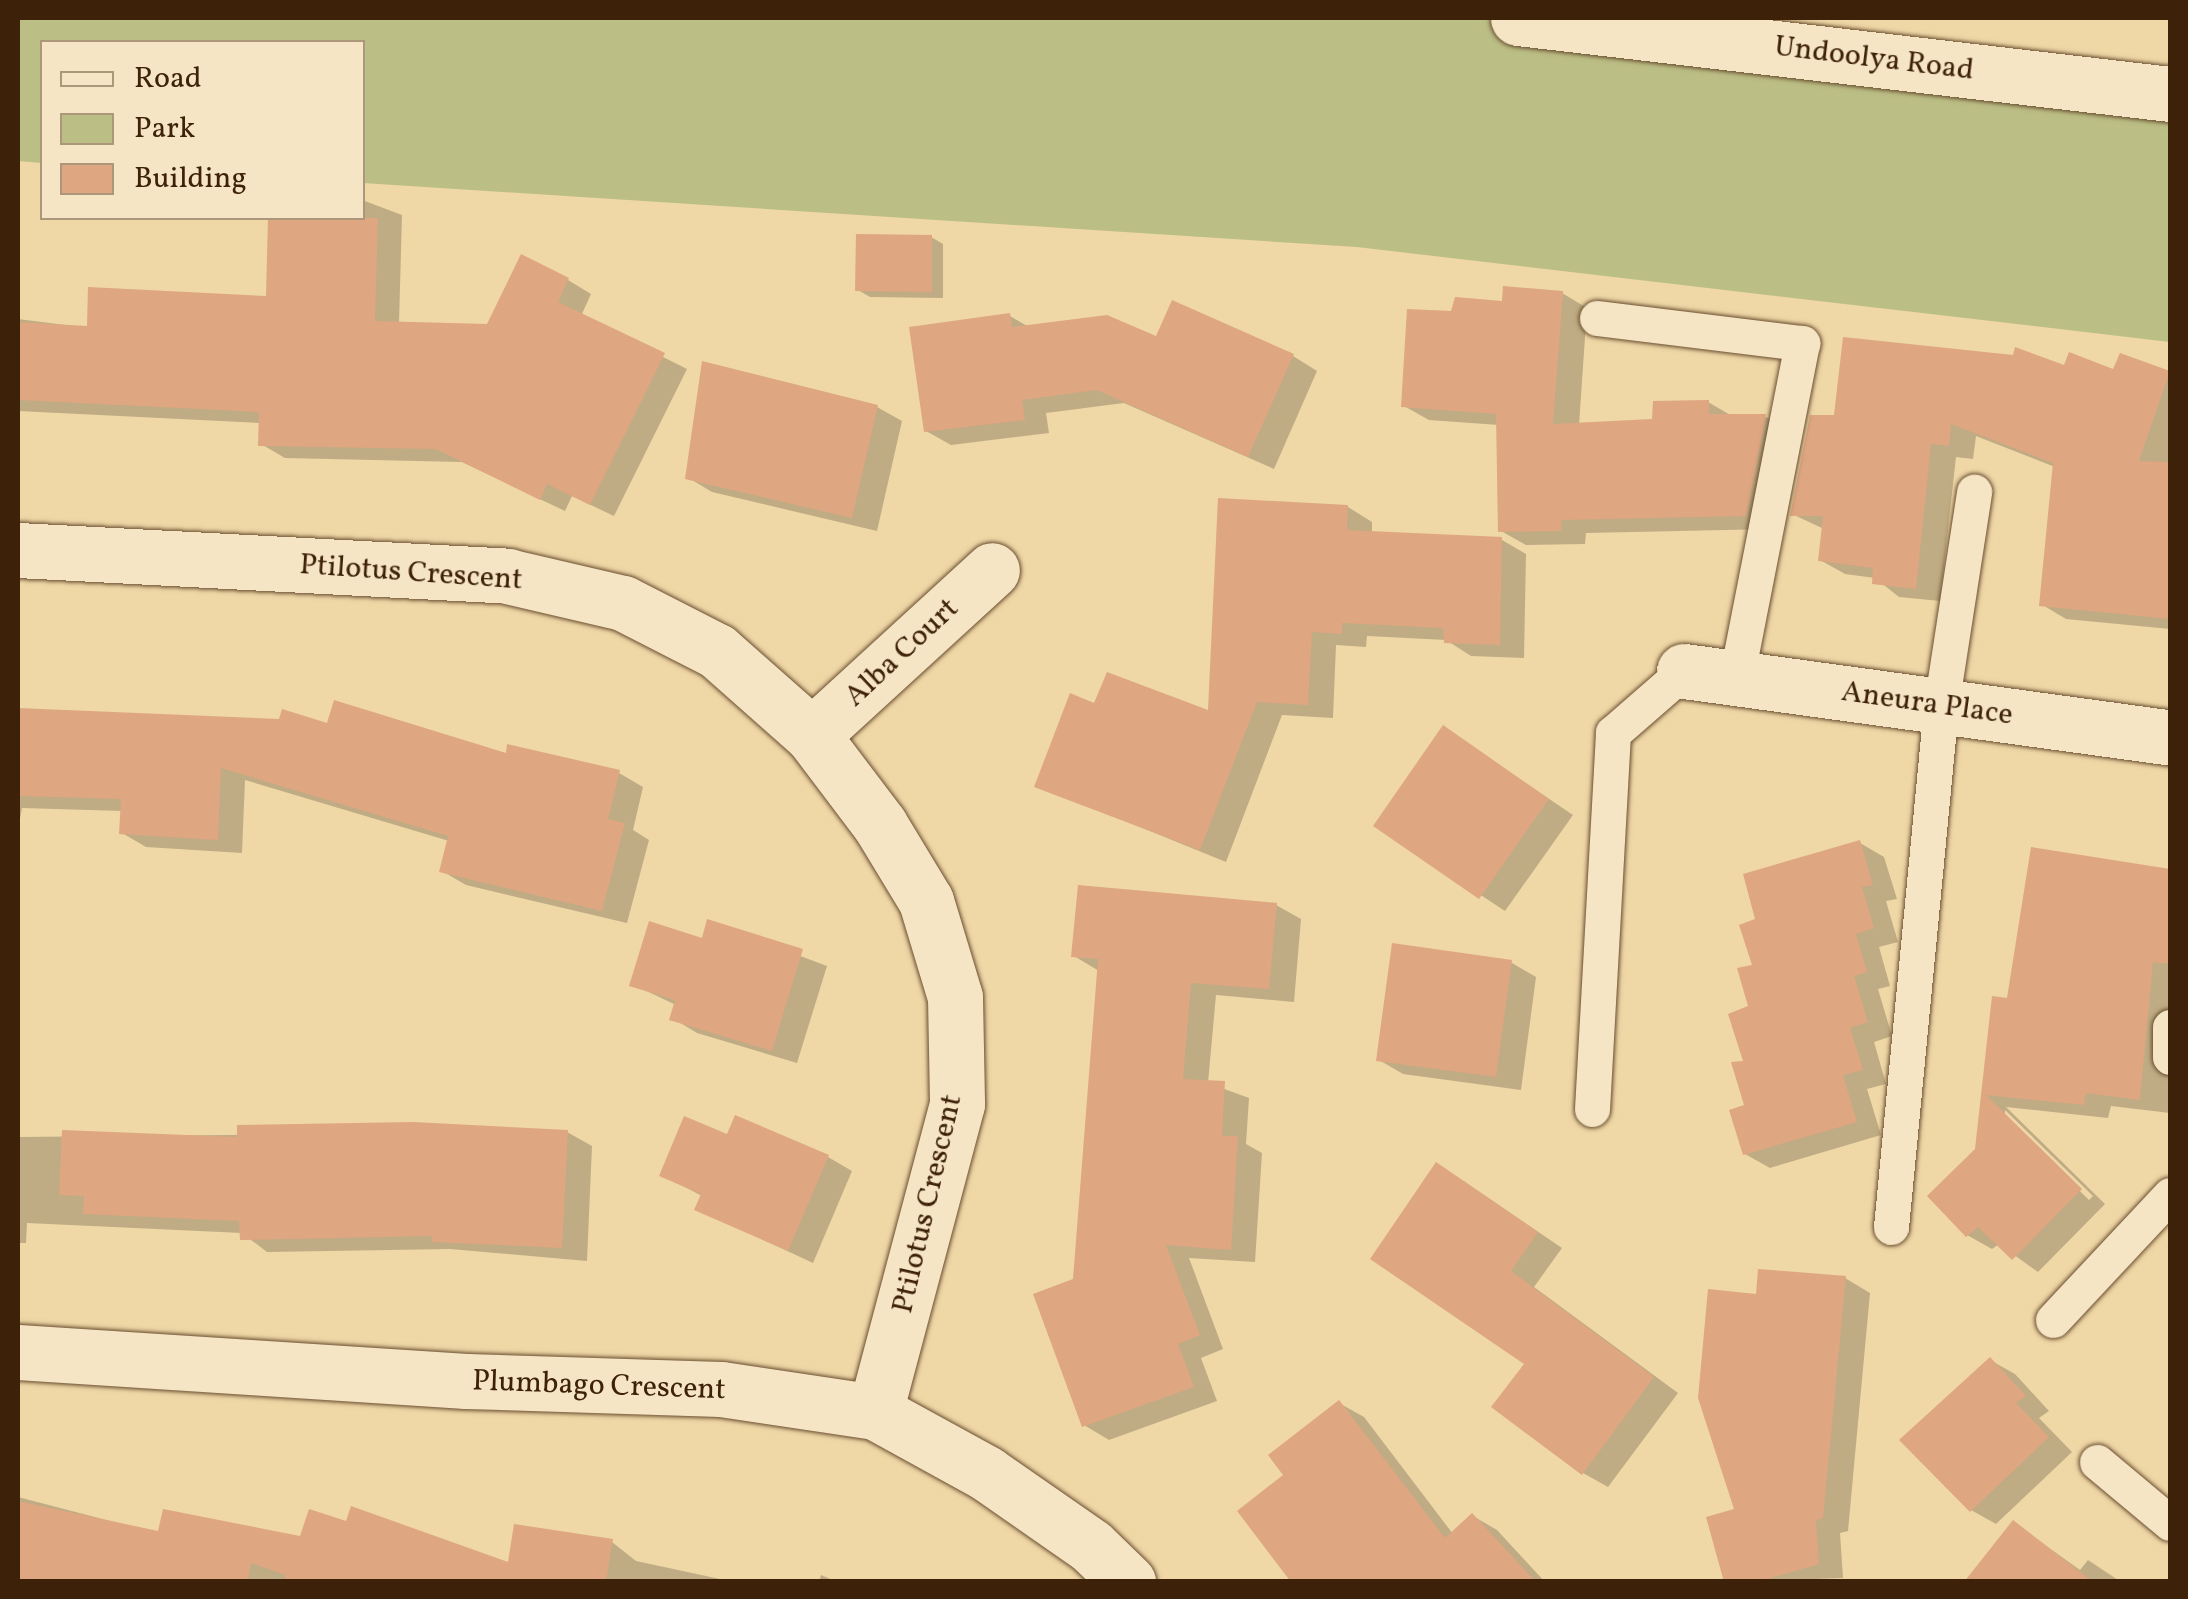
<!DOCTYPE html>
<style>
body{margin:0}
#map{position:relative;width:2188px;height:1599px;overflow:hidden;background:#efd7a6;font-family:Vollkorn,serif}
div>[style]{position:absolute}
.green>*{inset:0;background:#bbbe85}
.shadow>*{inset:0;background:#0003}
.building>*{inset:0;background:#dea681}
.roads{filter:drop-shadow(0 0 2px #6a4e30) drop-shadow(0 0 2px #6a4e30)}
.lane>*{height:35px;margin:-17.5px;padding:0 17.5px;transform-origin:17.5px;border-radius:17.5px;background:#f5e5c5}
.street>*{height:55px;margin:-27.5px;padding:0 27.5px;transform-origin:27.5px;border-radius:27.5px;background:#f5e5c5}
.secondary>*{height:55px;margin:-27.5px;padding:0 27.5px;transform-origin:27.5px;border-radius:27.5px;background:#f5e5c5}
span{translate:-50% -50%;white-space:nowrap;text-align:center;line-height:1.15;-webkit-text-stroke:9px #f5e5c5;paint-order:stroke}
.street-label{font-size:30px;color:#3e2109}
.frame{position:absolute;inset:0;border:20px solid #3e2109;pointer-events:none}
.legend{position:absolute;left:40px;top:40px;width:325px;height:180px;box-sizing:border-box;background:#f5e5c5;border:2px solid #ac977a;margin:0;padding:12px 18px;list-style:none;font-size:30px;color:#3e2109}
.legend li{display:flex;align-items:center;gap:20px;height:50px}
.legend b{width:50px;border:2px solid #ac977a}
</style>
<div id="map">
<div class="green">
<div style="clip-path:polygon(18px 18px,1518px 18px,2170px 94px,2170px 342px,1357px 247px,363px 183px,362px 42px,42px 42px,42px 163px,18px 161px)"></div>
</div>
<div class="shadow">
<div style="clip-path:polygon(362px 200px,402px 215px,399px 324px,489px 326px,568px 280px,591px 294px,581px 316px,687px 369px,614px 516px,572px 496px,565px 511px,462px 462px,285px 458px,261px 444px,261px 423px,18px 411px,18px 319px,89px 328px,268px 299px,271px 218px,362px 218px)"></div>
<div style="clip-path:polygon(931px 237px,943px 244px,943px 298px,870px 297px,858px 290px)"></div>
<div style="clip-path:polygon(1562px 293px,1587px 308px,1579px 425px,1655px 421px,1708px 402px,1732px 416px,1766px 417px,1790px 431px,1771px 529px,1586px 533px,1585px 544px,1526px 545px,1501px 531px,1499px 425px,1429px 420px,1404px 406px,1453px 314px)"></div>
<div style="clip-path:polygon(1010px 316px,1029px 327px,1293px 356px,1317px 371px,1274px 469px,1124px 403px,1046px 413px,1049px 433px,951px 445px,926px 431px)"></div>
<div style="clip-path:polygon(2066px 368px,2170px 375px,2170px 456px,2151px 508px,2170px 510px,2170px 629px,2066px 619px,2041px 604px,2055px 467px,1976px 436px,1973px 459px,1956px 457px,1940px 601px,1899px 597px,1875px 578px,1845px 574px,1820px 560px,1824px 529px,1792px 514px,1836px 417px)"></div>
<div style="clip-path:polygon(877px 407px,902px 421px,877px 531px,712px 492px,687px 477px)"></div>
<div style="clip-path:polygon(1348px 507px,1372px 522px,1372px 533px,1502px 540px,1526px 554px,1524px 658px,1471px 656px,1446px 640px,1367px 636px,1366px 647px,1336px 645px,1333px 718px,1282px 715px,1226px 862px,1037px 785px,1096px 706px,1210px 714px)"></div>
<div style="clip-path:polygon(18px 714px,329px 726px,619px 773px,643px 787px,633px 830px,649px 840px,627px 923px,466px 885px,442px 871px,449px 841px,245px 780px,242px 853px,146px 847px,122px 833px,123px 811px,22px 808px,18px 829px)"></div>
<div style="clip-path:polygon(1444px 728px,1573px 815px,1505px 911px,1376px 826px)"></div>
<div style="clip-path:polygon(1860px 843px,1884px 857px,1897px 899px,1886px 901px,1898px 942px,1879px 947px,1890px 986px,1878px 989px,1892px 1036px,1874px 1042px,1886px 1084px,1867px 1089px,1881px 1135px,1770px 1168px,1745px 1154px,1758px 921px)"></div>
<div style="clip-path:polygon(evenodd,2033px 850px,2170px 872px,2170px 1113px,2111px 1106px,2108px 1118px,2006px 1107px,2105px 1204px,2038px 1272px,1999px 1244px,1992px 1249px,1967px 1235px,1994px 999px,2009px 1000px,2033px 850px,2005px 1110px,2093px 1196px,2089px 1200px,2005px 1117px,2005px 1110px)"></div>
<div style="clip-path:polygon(1276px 905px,1301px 919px,1294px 1002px,1216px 995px,1208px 1083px,1249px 1098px,1246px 1144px,1262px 1153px,1255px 1262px,1189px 1258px,1223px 1349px,1201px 1358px,1217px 1401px,1109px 1440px,1084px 1425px,1076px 1281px,1099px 971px,1074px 956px)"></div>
<div style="clip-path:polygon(709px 922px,827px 966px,797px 1063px,697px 1033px,672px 1018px,676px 1005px,632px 984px,704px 941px)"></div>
<div style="clip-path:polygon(1512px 963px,1536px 977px,1521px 1090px,1403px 1074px,1379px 1060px)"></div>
<div style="clip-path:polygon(567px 1132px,592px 1146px,587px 1261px,450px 1249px,267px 1252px,242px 1233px,27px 1223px,26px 1243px,18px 1243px,18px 1137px)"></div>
<div style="clip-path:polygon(728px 1137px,828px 1157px,852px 1171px,813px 1263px,697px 1209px,702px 1196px,662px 1175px)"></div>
<div style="clip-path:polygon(1462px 1180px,1562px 1248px,1534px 1287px,1678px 1393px,1608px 1487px,1583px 1473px)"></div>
<div style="clip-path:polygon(1845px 1278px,1870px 1293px,1848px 1531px,1840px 1533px,1843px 1578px,1726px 1582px,1758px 1296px)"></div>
<div style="clip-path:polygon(1990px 1360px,2015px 1374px,2049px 1411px,2039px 1418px,2072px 1452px,1996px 1524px,1971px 1510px)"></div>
<div style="clip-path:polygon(1339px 1403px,1364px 1417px,1453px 1534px,1473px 1516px,1497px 1530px,1545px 1582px,1294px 1582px,1286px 1476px)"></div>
<div style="clip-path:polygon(18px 1497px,160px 1534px,301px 1539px,510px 1566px,612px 1542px,636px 1561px,734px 1582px,18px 1582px)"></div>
<div style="clip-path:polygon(2014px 1523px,2080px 1570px,2088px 1560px,2121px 1582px,1968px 1582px)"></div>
<div style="clip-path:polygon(821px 1575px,837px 1582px,819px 1582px)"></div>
</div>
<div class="building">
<div style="clip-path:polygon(268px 218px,378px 218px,375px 321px,487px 324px,521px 254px,569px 278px,558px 302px,665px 353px,590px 505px,547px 484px,540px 500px,436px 449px,258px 446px,259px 412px,18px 400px,18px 322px,87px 326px,88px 287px,266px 296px)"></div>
<div style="clip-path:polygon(856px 234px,932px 235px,932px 292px,855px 291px)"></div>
<div style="clip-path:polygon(1503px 286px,1563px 291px,1553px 424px,1652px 419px,1653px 401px,1709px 400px,1709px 414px,1766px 414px,1746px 516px,1562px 520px,1561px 531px,1498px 532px,1496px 414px,1401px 407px,1407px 309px,1451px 311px,1455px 297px,1502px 301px)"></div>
<div style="clip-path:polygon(1172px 300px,1294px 354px,1248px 457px,1097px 390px,1022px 400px,1025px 420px,924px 432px,909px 327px,1010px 313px,1012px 327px,1107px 315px,1156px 336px)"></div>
<div style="clip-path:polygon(1843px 337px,2013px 355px,2015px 347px,2064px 365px,2069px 352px,2113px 369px,2120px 353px,2170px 371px,2139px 461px,2170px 462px,2170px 619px,2039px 606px,2053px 463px,1951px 424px,1949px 446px,1931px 444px,1916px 589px,1872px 584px,1873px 568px,1818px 561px,1823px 516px,1790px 516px,1810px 415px,1834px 415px)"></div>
<div style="clip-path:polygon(702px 361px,878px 405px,852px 518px,685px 479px)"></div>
<div style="clip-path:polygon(1218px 498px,1348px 505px,1347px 530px,1502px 537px,1500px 645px,1444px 643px,1443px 628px,1342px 623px,1342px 634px,1312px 632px,1308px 705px,1257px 702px,1200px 850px,1034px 787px,1070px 693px,1094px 703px,1107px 672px,1208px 710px)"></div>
<div style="clip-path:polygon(334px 700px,506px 753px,507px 744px,620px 770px,608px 819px,625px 823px,602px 911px,439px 872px,448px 836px,221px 768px,218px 840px,119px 834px,121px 799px,18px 796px,18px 708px,279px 719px,282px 709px,327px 723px)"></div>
<div style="clip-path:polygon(1443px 725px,1549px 799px,1479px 899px,1373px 826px)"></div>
<div style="clip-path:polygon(1860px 840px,1873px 885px,1862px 887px,1874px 928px,1856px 934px,1867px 972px,1854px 976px,1868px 1022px,1850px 1028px,1863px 1070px,1843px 1075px,1857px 1122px,1743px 1155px,1729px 1110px,1744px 1105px,1731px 1062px,1743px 1061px,1728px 1014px,1748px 1006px,1737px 968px,1752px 965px,1739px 925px,1755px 919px,1743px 874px)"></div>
<div style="clip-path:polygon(2031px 847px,2170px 869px,2170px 964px,2153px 962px,2140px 1100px,2086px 1093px,2084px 1105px,1986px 1095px,2082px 1189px,2012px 1260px,1978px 1227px,1966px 1237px,1927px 1196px,1975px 1149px,1992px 996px,2007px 998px)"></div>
<div style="clip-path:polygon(1078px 885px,1277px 903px,1269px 989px,1191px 983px,1183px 1079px,1225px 1081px,1222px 1136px,1238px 1136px,1231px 1250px,1166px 1245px,1200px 1335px,1178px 1344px,1194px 1387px,1082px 1427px,1033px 1294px,1073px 1279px,1098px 959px,1071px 957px)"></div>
<div style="clip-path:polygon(707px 919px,803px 949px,772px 1051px,669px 1020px,675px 1000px,629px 986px,649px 921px,702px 938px)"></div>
<div style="clip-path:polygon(1392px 943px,1512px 960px,1496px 1077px,1376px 1061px)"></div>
<div style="clip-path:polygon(735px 1115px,829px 1155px,788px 1251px,694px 1210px,701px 1194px,659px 1176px,684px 1116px,727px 1134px)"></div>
<div style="clip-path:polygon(413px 1122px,568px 1130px,562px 1248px,432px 1242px,432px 1236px,240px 1240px,239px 1221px,83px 1214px,84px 1196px,59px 1195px,62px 1130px,237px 1137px,237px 1125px)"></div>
<div style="clip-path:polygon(1436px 1162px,1538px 1232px,1511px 1271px,1654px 1377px,1582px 1475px,1491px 1407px,1524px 1364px,1370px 1259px)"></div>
<div style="clip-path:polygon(1758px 1269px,1846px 1276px,1823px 1518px,1816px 1520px,1819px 1564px,1757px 1582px,1724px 1582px,1706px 1517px,1734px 1509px,1698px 1398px,1708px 1289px,1756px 1294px)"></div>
<div style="clip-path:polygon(1990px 1357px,2026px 1396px,2016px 1403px,2049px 1437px,1970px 1512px,1899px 1440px)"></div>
<div style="clip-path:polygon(1339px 1400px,1445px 1538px,1472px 1513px,1536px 1582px,1291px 1582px,1237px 1511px,1283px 1475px,1268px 1455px)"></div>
<div style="clip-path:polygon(18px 1501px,158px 1531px,163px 1509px,300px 1536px,309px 1509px,346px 1521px,351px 1506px,508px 1562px,514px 1524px,613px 1539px,606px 1582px,283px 1582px,286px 1575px,251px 1563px,248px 1582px,18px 1582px)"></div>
<div style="clip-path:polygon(2013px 1520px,2093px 1582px,1964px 1582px)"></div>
</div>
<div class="roads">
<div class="lane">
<div style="left:1597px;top:318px;width:207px;rotate:7deg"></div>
<div style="left:1802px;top:343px;width:341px;rotate:101.1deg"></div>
<div style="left:2170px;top:1027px;width:30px;rotate:90deg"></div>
<div style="left:1592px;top:1109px;width:377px;rotate:-86.8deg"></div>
<div style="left:1613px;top:733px;width:94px;rotate:-41.1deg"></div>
<div style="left:1891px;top:1227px;width:523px;rotate:-84.52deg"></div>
<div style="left:1941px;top:706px;width:217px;rotate:-81.2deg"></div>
<div style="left:2053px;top:1320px;width:171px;rotate:-46.9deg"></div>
<div style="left:2097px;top:1462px;width:95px;rotate:39.9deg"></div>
</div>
<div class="street">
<div style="left:18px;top:550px;width:490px;rotate:3deg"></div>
<div style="left:507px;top:576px;width:119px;rotate:13.1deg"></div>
<div style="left:623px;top:603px;width:106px;rotate:27.1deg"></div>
<div style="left:717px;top:651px;width:127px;rotate:41.5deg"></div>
<div style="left:812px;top:735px;width:113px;rotate:52.9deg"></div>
<div style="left:880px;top:825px;width:89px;rotate:58.8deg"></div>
<div style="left:926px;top:901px;width:100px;rotate:73.2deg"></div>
<div style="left:955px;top:997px;width:107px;rotate:88.9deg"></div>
<div style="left:957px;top:1104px;width:319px;rotate:104.9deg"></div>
<div style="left:1684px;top:671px;width:491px;rotate:7.8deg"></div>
<div style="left:812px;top:735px;width:244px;rotate:-42.5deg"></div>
<div style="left:18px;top:1352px;width:449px;rotate:3.7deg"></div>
<div style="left:466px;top:1381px;width:255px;rotate:1.8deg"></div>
<div style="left:721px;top:1389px;width:156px;rotate:8.5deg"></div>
<div style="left:875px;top:1412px;width:127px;rotate:28.8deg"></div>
<div style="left:986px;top:1473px;width:128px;rotate:34.8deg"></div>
<div style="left:1091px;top:1546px;width:52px;rotate:44.2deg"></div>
</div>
<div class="secondary">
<div style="left:1518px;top:18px;width:656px;rotate:6.65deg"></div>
</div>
</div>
<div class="street-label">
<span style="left:1874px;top:59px;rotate:7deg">Undoolya Road</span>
<span style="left:411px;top:573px;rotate:4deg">Ptilotus Crescent</span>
<span style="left:902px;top:653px;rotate:-43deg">Alba Court</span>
<span style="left:1927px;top:704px;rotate:8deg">Aneura Place</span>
<span style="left:928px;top:1204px;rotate:-77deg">Ptilotus Crescent</span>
<span style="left:599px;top:1386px;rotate:2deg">Plumbago Crescent</span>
</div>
<div class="frame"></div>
<ul class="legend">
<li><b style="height:12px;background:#f5e5c5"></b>Road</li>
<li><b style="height:28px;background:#bbbe85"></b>Park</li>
<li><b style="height:28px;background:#dea681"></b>Building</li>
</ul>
</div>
